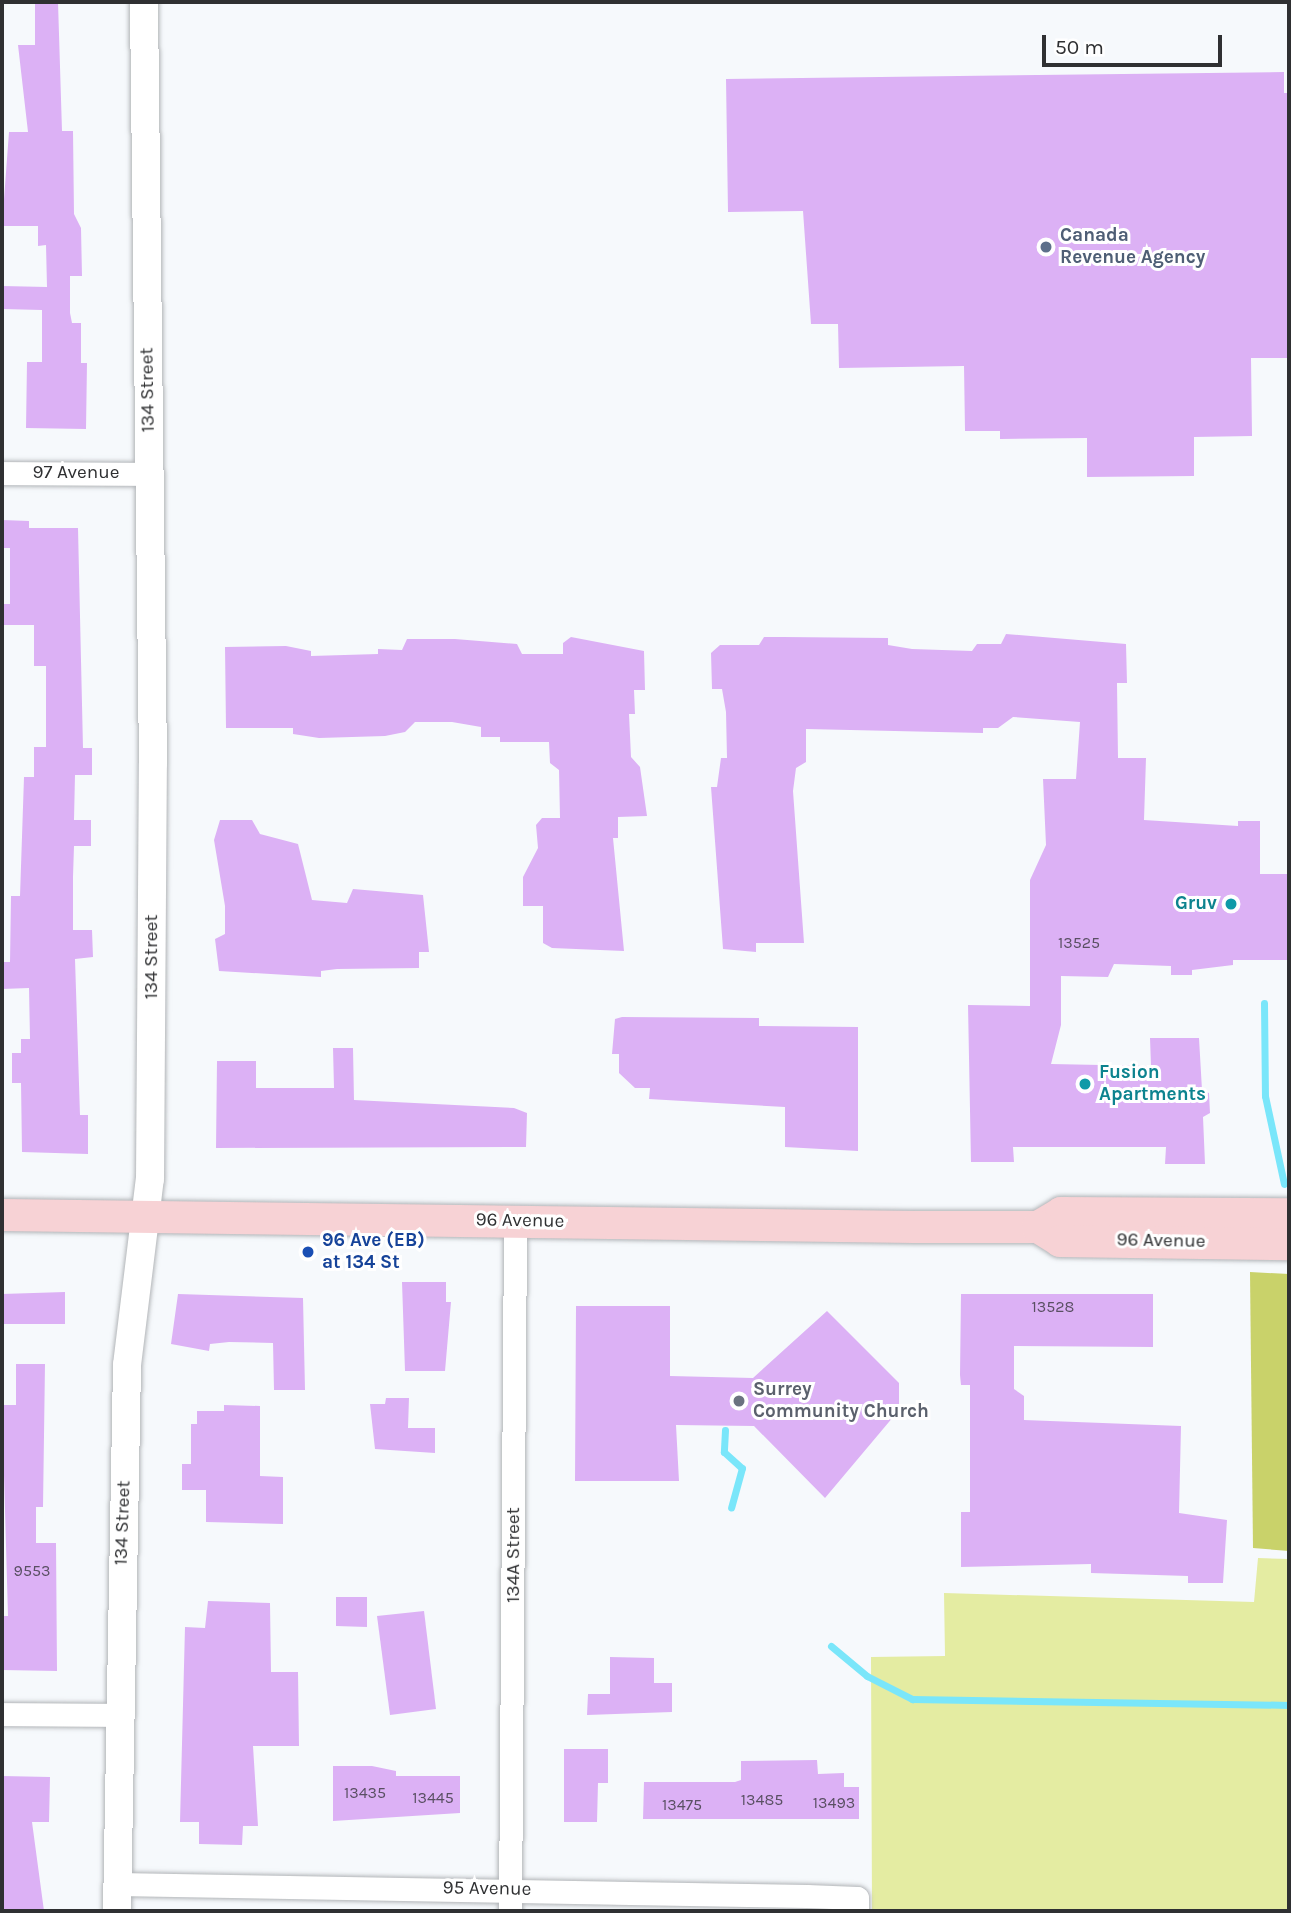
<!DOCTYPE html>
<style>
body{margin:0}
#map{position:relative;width:1291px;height:1913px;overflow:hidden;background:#f6f9fc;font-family:Karla,sans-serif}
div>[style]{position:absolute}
.green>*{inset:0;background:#e4eca2}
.forest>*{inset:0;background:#c9d26a}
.stream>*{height:7px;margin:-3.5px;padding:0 3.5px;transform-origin:3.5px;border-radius:3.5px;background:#7ae6fa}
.building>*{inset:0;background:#dcb1f5}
.roads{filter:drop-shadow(0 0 2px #b2b5b8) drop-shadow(0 0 2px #b2b5b8)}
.minor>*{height:23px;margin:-11.5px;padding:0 11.5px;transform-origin:11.5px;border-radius:11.5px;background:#fff}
.tertiary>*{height:28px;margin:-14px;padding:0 14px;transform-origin:14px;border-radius:14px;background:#fff}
.secondary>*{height:32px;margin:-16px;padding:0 16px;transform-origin:16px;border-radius:16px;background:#f7d2d5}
.dots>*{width:19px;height:19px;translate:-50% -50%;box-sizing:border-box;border:4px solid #fff;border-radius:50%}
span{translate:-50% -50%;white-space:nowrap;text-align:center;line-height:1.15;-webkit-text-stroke:6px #fff;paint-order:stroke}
.number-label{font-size:16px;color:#5a5063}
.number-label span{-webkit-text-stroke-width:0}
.service-label{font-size:19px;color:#4e5e75;font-weight:700}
.left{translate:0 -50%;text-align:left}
.street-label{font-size:19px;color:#2f3032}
.culture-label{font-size:19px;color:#0d838f;font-weight:700}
.right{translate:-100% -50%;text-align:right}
.transit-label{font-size:19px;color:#164399;font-weight:700}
.worship-label{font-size:19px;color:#5b616d;font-weight:700}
.frame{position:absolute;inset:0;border:4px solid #2f3032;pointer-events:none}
.scale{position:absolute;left:1042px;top:35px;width:180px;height:32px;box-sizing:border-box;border:4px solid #2f3032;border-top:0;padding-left:9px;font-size:21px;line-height:24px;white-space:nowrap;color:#2f3032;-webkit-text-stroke:5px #fff;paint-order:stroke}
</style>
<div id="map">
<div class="green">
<div style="clip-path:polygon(1258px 1558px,1289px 1559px,1289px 1911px,872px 1911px,871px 1657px,945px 1656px,944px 1593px,1254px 1602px)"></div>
</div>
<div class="forest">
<div style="clip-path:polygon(1250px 1272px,1289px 1274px,1289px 1551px,1253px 1548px)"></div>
</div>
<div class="stream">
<div style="left:1264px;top:1003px;width:93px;rotate:89.4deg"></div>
<div style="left:1265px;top:1096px;width:90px;rotate:77.8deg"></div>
<div style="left:725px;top:1430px;width:22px;rotate:93deg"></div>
<div style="left:724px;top:1452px;width:24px;rotate:42deg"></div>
<div style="left:742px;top:1468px;width:41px;rotate:105.4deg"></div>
<div style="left:831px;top:1646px;width:47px;rotate:39.8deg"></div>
<div style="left:867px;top:1676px;width:51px;rotate:27.1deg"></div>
<div style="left:912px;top:1699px;width:377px;rotate:0.9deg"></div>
</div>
<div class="building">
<div style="clip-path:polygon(35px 2px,58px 2px,62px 131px,73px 131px,74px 214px,81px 228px,82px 276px,70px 276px,70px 313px,72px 323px,81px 323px,81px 363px,87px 363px,86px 429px,26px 428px,27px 362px,42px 362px,42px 310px,2px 309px,2px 286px,47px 287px,46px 245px,38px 246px,38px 226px,2px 226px,9px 132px,28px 132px,18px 45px,35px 45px)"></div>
<div style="clip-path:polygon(1284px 72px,1284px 93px,1289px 93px,1289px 358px,1251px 358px,1252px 436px,1194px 437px,1194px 476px,1087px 477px,1087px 438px,1000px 439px,1000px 431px,965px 431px,964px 366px,839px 368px,838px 324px,811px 324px,803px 211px,728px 212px,726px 79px)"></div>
<div style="clip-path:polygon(2px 520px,29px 521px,29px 528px,78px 528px,83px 748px,92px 748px,92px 775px,75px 775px,74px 820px,91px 820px,91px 846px,74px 846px,73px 877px,73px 930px,92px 930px,93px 957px,75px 959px,80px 1115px,88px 1115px,88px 1154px,22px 1152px,21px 1083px,12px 1083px,12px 1053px,21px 1053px,21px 1039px,30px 1039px,29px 988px,2px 989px,2px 962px,10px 962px,11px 896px,20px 896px,24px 777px,34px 777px,34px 747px,46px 747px,46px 666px,34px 666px,34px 625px,2px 625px,2px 604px,10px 604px,10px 548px,2px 548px)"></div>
<div style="clip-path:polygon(1006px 634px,1126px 644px,1127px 683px,1117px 683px,1118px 758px,1146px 758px,1144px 820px,1238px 826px,1238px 821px,1260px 821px,1260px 874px,1289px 874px,1289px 960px,1233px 960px,1233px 965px,1192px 970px,1192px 975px,1171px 975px,1171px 966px,1114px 964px,1108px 977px,1061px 976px,1061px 1025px,1051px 1064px,1151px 1066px,1150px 1038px,1199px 1038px,1202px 1090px,1209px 1093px,1210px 1113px,1203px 1117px,1205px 1164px,1165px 1164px,1166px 1147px,1013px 1147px,1014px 1162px,971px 1162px,968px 1005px,1030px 1006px,1030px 880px,1046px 845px,1043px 779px,1076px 779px,1080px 722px,1013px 717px,998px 728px,983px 728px,983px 733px,806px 729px,806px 762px,796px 768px,793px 791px,804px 943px,756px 943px,756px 952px,723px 949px,711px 787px,717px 787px,721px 758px,727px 758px,726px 712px,722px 689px,712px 689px,711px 653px,720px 645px,759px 645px,764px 637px,783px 637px,888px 638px,888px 645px,912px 649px,972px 651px,977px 644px,1001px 644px)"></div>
<div style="clip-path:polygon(571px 637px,644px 651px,645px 690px,634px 690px,635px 714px,629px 714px,631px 757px,640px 767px,647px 816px,618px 817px,618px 838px,613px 838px,624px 951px,552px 948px,543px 943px,543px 906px,523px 906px,523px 877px,538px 848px,536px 825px,542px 818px,560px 818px,559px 770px,550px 763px,549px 742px,500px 742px,500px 737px,481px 737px,481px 727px,452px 722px,415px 722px,405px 732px,385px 736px,319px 738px,293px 734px,293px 728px,226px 728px,225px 647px,286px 646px,311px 651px,311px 656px,378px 654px,378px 649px,402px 650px,407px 639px,455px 639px,517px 644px,522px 654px,563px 654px,563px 643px)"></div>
<div style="clip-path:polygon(220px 820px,252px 820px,260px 834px,298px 844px,312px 900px,347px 903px,353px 889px,423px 895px,429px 952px,419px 952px,419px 968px,337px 969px,321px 971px,321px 977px,219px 971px,215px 939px,225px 934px,225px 906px,214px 840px)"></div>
<div style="clip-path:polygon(759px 1018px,759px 1026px,858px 1027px,858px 1151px,785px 1147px,785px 1107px,649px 1099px,650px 1088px,635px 1088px,619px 1073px,619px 1054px,612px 1054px,615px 1019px,622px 1017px)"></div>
<div style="clip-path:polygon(333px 1048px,353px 1048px,354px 1100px,514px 1108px,527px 1113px,526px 1147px,216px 1148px,217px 1061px,256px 1061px,256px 1088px,334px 1088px)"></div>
<div style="clip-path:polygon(402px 1282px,446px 1282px,446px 1302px,451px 1302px,445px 1371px,405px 1371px)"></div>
<div style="clip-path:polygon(65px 1292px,65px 1324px,2px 1324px,2px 1294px)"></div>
<div style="clip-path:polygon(178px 1294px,303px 1298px,305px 1390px,274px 1390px,273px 1343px,229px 1342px,210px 1344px,209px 1351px,171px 1344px)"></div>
<div style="clip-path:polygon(961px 1294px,1153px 1294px,1153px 1347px,1014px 1346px,1014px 1389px,1024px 1396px,1024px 1420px,1181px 1426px,1179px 1513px,1227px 1520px,1223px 1583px,1188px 1583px,1188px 1576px,1091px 1573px,1091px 1564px,961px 1567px,961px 1512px,970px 1512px,970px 1385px,961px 1385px,960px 1375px)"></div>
<div style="clip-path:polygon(576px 1306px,670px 1306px,670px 1376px,753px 1378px,827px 1311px,899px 1383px,899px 1410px,825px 1498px,754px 1426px,676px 1425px,679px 1481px,575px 1481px)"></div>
<div style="clip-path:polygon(16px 1364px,45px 1364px,43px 1507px,36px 1507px,36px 1543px,56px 1543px,57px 1671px,2px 1670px,2px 1616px,8px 1616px,2px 1405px,16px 1405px)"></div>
<div style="clip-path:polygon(386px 1398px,409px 1398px,408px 1428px,435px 1428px,435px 1453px,375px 1449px,370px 1404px,385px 1404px)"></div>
<div style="clip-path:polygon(224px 1405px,260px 1406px,260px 1476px,283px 1477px,283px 1524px,206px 1522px,206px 1490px,182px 1490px,182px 1464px,191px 1464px,191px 1424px,197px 1424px,197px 1411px,224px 1411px)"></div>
<div style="clip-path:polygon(336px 1597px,367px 1597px,367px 1627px,336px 1626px)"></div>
<div style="clip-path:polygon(208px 1601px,270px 1603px,271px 1672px,298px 1672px,299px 1746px,253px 1746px,258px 1826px,243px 1826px,242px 1845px,199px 1844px,199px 1822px,180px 1822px,185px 1627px,205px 1628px)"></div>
<div style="clip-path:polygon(424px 1611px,436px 1709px,390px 1715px,377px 1616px)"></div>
<div style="clip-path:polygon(610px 1657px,654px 1658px,654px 1683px,672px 1683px,672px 1712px,587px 1715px,588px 1694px,610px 1694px)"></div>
<div style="clip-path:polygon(564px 1749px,608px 1749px,608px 1783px,598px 1783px,597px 1822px,564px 1822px)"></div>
<div style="clip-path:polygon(817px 1760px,818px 1774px,844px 1773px,844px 1787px,859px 1787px,859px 1819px,643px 1819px,644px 1782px,735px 1782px,741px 1780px,741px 1761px)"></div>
<div style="clip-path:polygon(333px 1766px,372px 1766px,396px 1771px,396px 1776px,460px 1776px,460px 1813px,333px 1821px)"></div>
<div style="clip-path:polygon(2px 1776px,50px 1777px,49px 1822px,32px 1822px,44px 1911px,2px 1911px)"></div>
</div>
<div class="roads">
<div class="minor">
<div style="left:2px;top:473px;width:147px;rotate:0.4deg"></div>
<div style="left:2px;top:1714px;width:115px;rotate:0.5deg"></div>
<div style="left:117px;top:1884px;width:690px;rotate:1deg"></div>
<div style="left:807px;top:1896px;width:50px;rotate:2.3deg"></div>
<div style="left:857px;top:1898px;width:13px;rotate:90deg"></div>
<div style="left:510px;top:1911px;width:690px;rotate:-89.58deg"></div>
</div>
<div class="tertiary">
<div style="left:117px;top:1911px;width:546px;rotate:-88.95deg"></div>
<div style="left:127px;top:1365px;width:187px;rotate:-83deg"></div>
<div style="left:150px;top:1179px;width:415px;rotate:-89.6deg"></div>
<div style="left:153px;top:764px;width:762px;rotate:-90.68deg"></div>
</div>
<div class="secondary">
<div style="left:2px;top:1215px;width:912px;rotate:0.75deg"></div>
<div style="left:914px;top:1227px;width:124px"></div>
<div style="left:1038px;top:1227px;width:27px;rotate:-31deg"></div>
<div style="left:1061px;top:1213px;width:228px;rotate:0.3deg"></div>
<div style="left:1038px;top:1227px;width:26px;rotate:32deg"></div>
<div style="left:1060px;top:1241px;width:229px;rotate:0.8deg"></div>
</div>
</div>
<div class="dots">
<div style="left:1046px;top:247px;background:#5c6f8a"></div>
<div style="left:1231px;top:904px;background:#0f9aa8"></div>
<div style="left:1085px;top:1084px;background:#0f9aa8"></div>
<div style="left:308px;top:1252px;background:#1a4fb4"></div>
<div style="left:739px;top:1401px;background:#6b7280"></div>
</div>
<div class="number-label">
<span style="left:1079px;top:943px">13525</span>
<span style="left:1053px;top:1307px">13528</span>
<span style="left:32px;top:1571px">9553</span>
<span style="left:365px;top:1793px">13435</span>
<span style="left:433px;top:1798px">13445</span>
<span style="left:762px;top:1800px">13485</span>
<span style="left:834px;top:1803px">13493</span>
<span style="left:682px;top:1805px">13475</span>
</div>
<div class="service-label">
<span class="left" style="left:1060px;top:247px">Canada<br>Revenue Agency</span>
</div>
<div class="street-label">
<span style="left:148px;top:390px;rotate:-91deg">134 Street</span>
<span style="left:76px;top:473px">97 Avenue</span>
<span style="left:152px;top:957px;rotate:-90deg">134 Street</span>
<span style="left:520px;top:1221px;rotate:1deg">96 Avenue</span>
<span style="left:1161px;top:1241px;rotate:1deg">96 Avenue</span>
<span style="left:123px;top:1523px;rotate:-88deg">134 Street</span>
<span style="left:514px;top:1555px;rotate:-90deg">134A Street</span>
<span style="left:487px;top:1889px;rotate:1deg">95 Avenue</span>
</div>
<div class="culture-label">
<span class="right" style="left:1217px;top:904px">Gruv</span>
<span class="left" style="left:1099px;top:1084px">Fusion<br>Apartments</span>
</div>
<div class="transit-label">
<span class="left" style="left:322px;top:1252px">96 Ave (EB)<br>at 134 St</span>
</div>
<div class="worship-label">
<span class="left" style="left:753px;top:1401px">Surrey<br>Community Church</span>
</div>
<div class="frame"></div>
<div class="scale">50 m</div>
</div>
